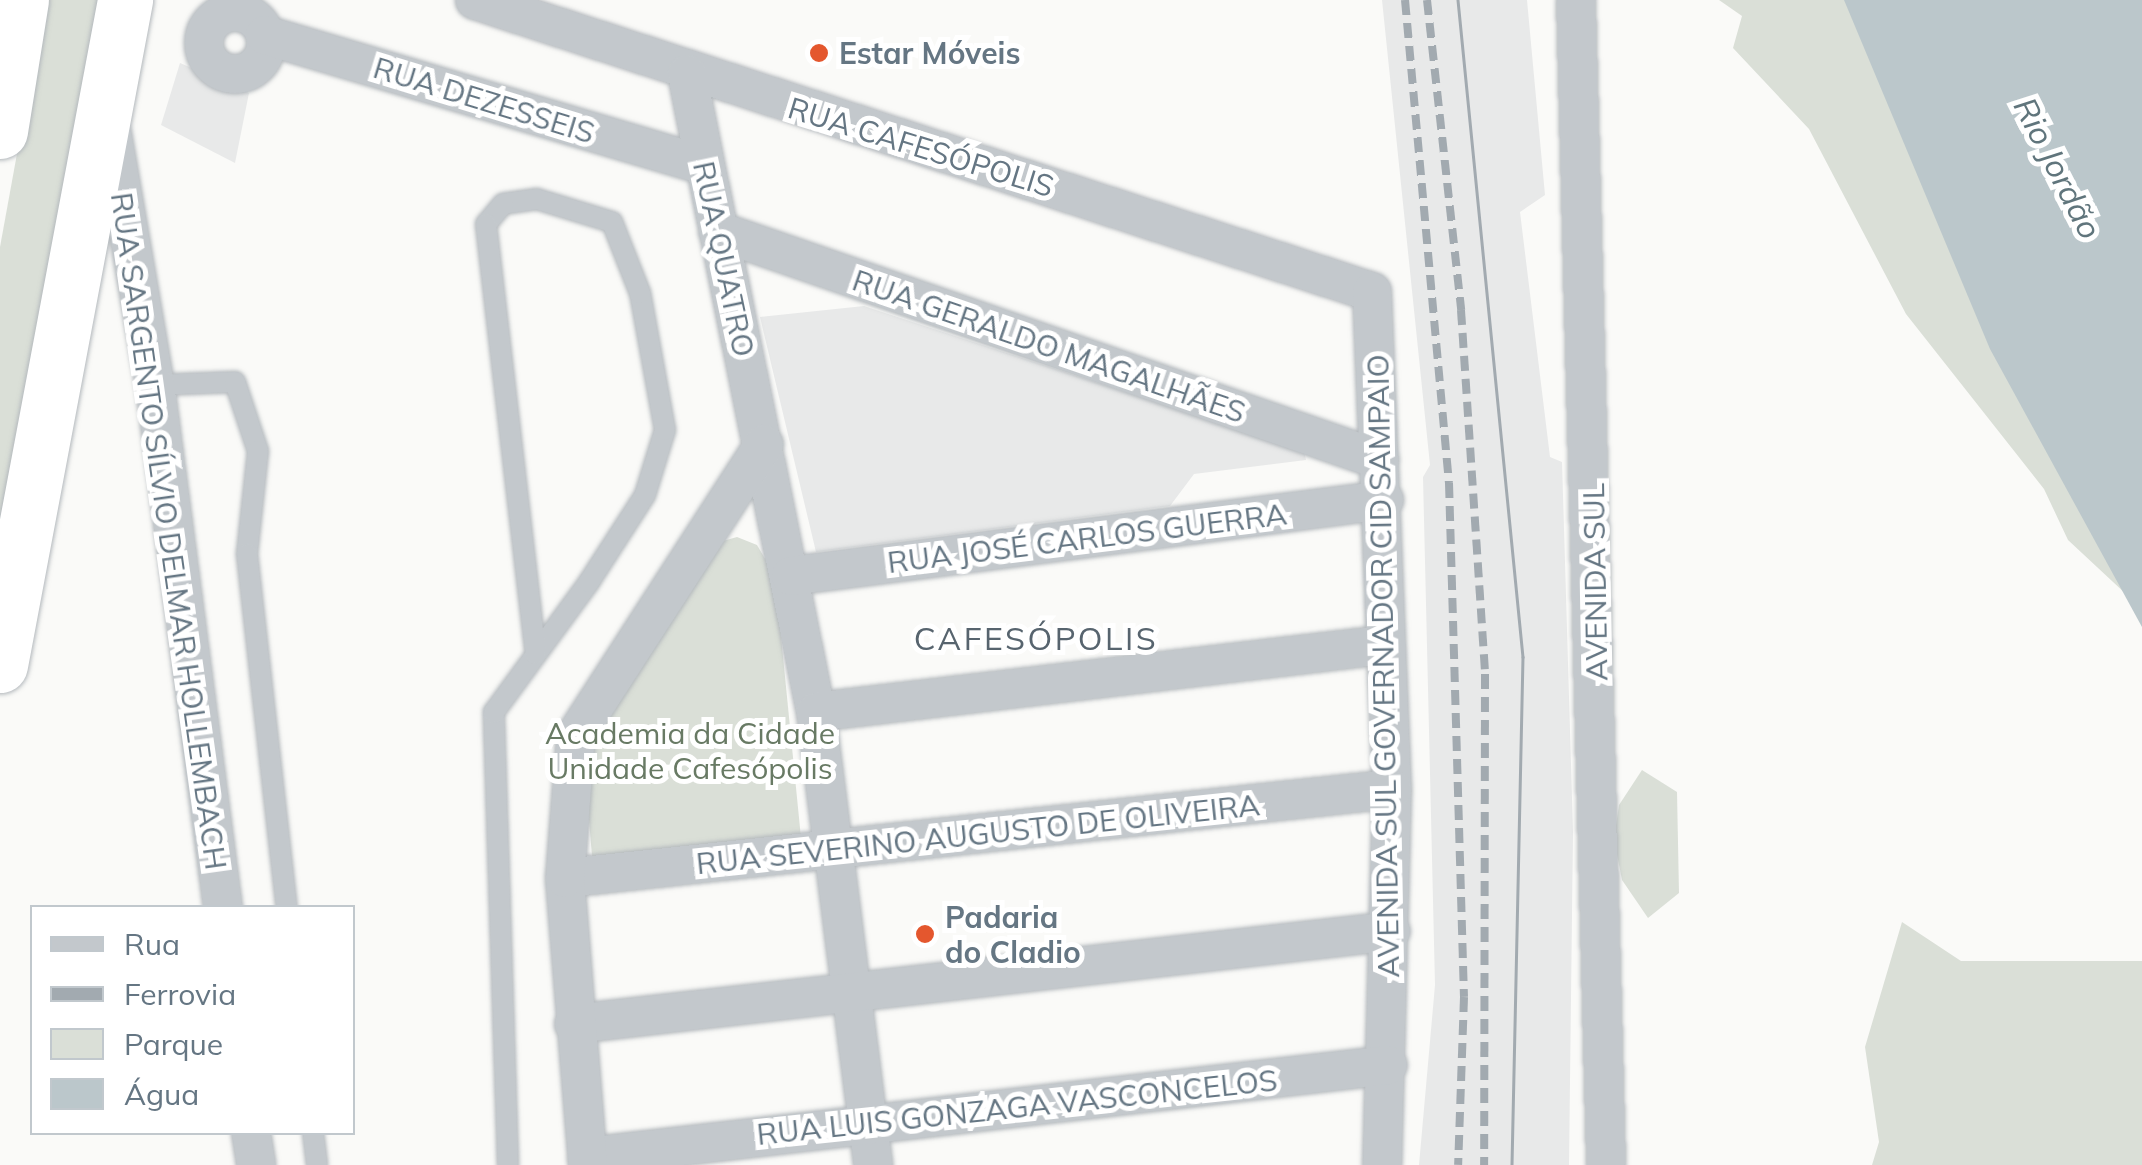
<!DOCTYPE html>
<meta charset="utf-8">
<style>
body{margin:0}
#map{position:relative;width:2142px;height:1165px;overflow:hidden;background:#fafaf8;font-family:Mulish,sans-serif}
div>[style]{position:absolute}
.built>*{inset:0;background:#e8e9e9}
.green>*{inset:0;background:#dadfd7}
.water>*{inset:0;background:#bbc7cb}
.roads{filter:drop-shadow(0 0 2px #b4b9bd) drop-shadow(0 0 2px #b4b9bd)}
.service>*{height:20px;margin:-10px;padding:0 10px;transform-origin:10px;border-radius:10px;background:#c3c8cc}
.minor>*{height:38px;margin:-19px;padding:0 19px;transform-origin:19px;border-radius:19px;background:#c3c8cc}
.minor>.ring{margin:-19px;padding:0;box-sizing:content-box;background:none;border:38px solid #c3c8cc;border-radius:50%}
.trunk>*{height:55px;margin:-27.5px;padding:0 27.5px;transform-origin:27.5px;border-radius:27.5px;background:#fff}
.tram>*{height:2.5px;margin:-1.25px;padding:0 1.25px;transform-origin:1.25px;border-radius:1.25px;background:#a2aab0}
.rail>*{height:8px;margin-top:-4px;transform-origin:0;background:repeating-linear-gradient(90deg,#a2aab0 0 15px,transparent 0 23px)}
.dots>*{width:28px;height:28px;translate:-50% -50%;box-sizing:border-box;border:5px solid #fff;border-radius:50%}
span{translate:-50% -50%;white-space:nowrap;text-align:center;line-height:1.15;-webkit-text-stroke:10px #fff;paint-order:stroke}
.poi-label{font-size:30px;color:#657683;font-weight:700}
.left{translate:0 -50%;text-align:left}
.street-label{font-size:30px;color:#657683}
.park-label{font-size:30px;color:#687a64}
.water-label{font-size:32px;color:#60757c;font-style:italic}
.neighbourhood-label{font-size:32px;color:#57646e;letter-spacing:2.5px}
.legend{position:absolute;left:30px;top:905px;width:325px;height:230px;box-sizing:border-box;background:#fff;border:2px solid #c1c8cd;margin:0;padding:12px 18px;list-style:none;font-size:30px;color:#657683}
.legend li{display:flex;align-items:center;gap:20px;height:50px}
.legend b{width:50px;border:2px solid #c1c8cd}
</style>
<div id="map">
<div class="built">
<div style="clip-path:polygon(1382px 0,1527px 0,1545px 195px,1520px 212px,1550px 457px,1562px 462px,1573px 832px,1569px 1165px,1419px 1165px,1435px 985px,1423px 477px,1430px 465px)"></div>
<div style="clip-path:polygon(180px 63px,249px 93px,235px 163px,161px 125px)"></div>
<div style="clip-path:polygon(864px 306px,1304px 451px,1306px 460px,1194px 474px,1170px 506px,816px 552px,760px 317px)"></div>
</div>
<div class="green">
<div style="clip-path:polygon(45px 0,99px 0,0 557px,0 247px)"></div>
<div style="clip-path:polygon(1719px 0,1900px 0,2142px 609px,2068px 540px,2044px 489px,1906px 314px,1809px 129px,1733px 48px,1742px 16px)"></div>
<div style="clip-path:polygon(737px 537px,757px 545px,775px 576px,801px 838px,593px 868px,582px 735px,716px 543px)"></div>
<div style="clip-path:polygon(1642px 770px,1677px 792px,1679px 893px,1648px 918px,1622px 880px,1614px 839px,1619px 805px)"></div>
<div style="clip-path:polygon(1902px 922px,1961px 961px,2142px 961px,2142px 1165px,1872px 1165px,1879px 1142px,1865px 1047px)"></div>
</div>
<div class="water">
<div style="clip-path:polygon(1844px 0,2142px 0,2142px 627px,1990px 349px)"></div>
</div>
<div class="roads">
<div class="service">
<div style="left:155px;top:385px;width:80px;rotate:-2.1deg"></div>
<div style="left:235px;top:382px;width:73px;rotate:71.6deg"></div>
<div style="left:258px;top:451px;width:104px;rotate:96.1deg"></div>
<div style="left:247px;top:554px;width:356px;rotate:83.6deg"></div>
<div style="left:313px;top:1132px;width:33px;rotate:83deg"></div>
<div style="left:508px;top:1165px;width:453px;rotate:-91.8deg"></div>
<div style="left:494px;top:712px;width:161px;rotate:-53.8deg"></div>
<div style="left:589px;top:582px;width:103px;rotate:-57.2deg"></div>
<div style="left:645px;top:495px;width:68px;rotate:-72.9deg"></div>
<div style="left:665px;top:430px;width:139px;rotate:-100.3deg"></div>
<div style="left:640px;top:293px;width:76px;rotate:-111.5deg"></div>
<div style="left:612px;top:222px;width:78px;rotate:-163deg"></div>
<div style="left:537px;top:199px;width:34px;rotate:172deg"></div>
<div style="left:503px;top:204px;width:26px;rotate:130deg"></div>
<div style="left:486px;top:224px;width:432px;rotate:83.4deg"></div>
</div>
<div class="minor">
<div style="left:475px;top:0;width:943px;rotate:18.03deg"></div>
<div style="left:1372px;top:292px;width:497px;rotate:87.7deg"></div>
<div style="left:1392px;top:789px;width:376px;rotate:91.5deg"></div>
<div style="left:1576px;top:0;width:1165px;rotate:88.52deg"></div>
<div class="ring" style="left:204px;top:12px;width:24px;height:24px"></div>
<div style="left:265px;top:35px;width:457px;rotate:16.5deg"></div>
<div style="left:687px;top:74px;width:651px;rotate:78.57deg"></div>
<div style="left:816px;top:712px;width:457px;rotate:82.8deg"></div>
<div style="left:111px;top:128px;width:261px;rotate:80.3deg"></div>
<div style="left:155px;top:385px;width:527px;rotate:82.59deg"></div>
<div style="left:718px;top:231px;width:700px;rotate:19.08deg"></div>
<div style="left:791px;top:576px;width:598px;rotate:-7.3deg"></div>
<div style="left:816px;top:712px;width:571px;rotate:-6.74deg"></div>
<div style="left:565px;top:878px;width:832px;rotate:-6.14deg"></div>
<div style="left:574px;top:1024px;width:822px;rotate:-6.49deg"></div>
<div style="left:251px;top:1132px;width:33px;rotate:81deg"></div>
<div style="left:587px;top:1157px;width:806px;rotate:-6.55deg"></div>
<div style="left:588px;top:1165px;width:288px;rotate:-94.6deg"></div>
<div style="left:565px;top:878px;width:143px;rotate:-85.6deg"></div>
<div style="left:576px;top:735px;width:346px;rotate:-57.1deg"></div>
</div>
<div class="trunk">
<div style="left:0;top:131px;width:133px;rotate:-80.9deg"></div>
<div style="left:0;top:665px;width:677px;rotate:-79.35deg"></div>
</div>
</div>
<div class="tram">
<div style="left:1458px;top:0;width:660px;rotate:84.35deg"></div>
<div style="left:1523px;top:657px;width:508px;rotate:91.24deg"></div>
</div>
<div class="rail">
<div style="left:1405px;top:0;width:485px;rotate:84.8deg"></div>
<div style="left:1449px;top:483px;width:514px;rotate:88.33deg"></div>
<div style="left:1464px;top:997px;width:168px;rotate:92deg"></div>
<div style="left:1427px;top:0;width:312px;rotate:83.7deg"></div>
<div style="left:1461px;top:310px;width:365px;rotate:86.2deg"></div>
<div style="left:1485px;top:674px;width:491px;rotate:90.1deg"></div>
</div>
<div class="dots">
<div style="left:819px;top:53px;background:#e4572e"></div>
<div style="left:925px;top:934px;background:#e4572e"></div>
</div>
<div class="poi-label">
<span class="left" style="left:839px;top:53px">Estar Móveis</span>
<span class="left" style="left:945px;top:934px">Padaria<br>do Cladio</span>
</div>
<div class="street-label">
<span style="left:484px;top:100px;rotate:17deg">RUA DEZESSEIS</span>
<span style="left:921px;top:147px;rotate:17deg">RUA CAFESÓPOLIS</span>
<span style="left:724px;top:259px;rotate:78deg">RUA QUATRO</span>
<span style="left:1049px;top:346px;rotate:19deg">RUA GERALDO MAGALHÃES</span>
<span style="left:169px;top:531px;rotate:82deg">RUA SARGENTO SÍLVIO DELMAR HOLLEMBACH</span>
<span style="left:1087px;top:538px;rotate:-7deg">RUA JOSÉ CARLOS GUERRA</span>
<span style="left:1595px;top:582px;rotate:-91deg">AVENIDA SUL</span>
<span style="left:1383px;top:666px;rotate:-91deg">AVENIDA SUL GOVERNADOR CID SAMPAIO</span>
<span style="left:978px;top:834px;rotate:-6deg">RUA SEVERINO AUGUSTO DE OLIVEIRA</span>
<span style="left:1017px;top:1107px;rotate:-6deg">RUA LUIS GONZAGA VASCONCELOS</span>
</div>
<div class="park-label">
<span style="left:690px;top:750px">Academia da Cidade<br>Unidade Cafesópolis</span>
</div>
<div class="water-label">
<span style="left:2058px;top:168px;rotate:63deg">Rio Jordão</span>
</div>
<div class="neighbourhood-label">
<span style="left:1036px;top:638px">CAFESÓPOLIS</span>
</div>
<ul class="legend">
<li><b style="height:12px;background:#c3c8cc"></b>Rua</li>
<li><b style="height:12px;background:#a2aab0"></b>Ferrovia</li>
<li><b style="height:28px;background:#dadfd7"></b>Parque</li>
<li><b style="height:28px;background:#bbc7cb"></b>Água</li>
</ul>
</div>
